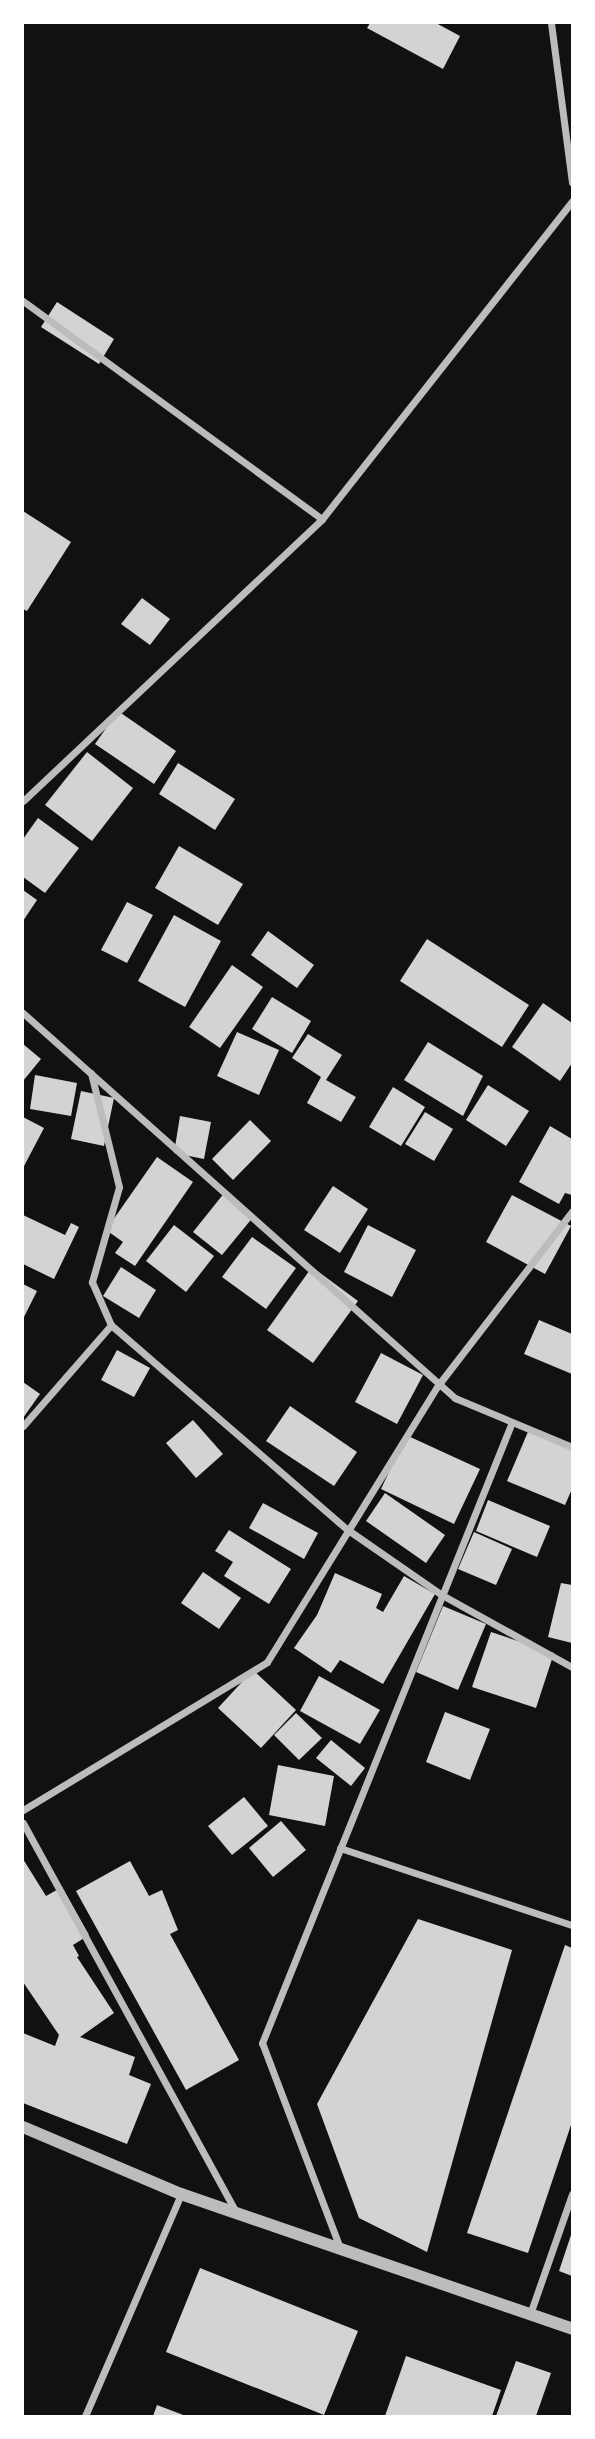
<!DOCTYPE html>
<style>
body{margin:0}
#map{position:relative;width:595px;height:2439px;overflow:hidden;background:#111;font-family:Cabin,sans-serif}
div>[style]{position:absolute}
.building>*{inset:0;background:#d3d3d3}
.minor>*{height:7px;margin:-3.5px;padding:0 3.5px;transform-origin:3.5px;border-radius:3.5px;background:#bcbcbc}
.tertiary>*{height:12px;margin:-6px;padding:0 6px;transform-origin:6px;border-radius:6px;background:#bcbcbc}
span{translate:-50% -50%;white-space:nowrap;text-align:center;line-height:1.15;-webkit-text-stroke:7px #fff;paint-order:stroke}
.frame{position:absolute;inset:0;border:24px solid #fff;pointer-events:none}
</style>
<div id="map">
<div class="building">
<div style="clip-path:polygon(370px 23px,436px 23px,460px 36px,443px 69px,367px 28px)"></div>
<div style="clip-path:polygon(57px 302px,114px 339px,99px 364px,41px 327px)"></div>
<div style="clip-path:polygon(23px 511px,71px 542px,27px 611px,23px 609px)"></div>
<div style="clip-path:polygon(142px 598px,170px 619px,150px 645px,121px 624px)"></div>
<div style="clip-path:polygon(118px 711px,176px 751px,154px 784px,95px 744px)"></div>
<div style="clip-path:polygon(87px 752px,133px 788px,92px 841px,45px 805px)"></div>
<div style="clip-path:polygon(178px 763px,235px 799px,215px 830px,159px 794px)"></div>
<div style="clip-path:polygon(38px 818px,79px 848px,45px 893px,23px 877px,23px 839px)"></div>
<div style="clip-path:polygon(179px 846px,243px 884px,218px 925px,155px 888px)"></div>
<div style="clip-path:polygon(23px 890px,37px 900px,23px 921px)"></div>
<div style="clip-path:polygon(127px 902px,153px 915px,127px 963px,101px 950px)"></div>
<div style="clip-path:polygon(174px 915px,221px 941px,185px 1007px,138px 981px)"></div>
<div style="clip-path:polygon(268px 931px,314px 965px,297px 988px,251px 955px)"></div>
<div style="clip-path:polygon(427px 939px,529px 1005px,502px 1047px,400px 981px)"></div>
<div style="clip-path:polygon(232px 965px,263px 987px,220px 1048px,189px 1027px)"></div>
<div style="clip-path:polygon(272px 997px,311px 1021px,292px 1053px,252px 1029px)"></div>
<div style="clip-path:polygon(543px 1003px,572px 1023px,572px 1063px,560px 1081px,512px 1047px)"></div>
<div style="clip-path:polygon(237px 1032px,279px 1050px,259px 1095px,217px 1076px)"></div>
<div style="clip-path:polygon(308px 1034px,342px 1055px,326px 1080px,356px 1097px,341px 1122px,307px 1103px,321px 1077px,292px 1058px)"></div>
<div style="clip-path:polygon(428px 1042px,483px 1076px,463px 1116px,404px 1080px)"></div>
<div style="clip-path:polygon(23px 1044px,41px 1059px,23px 1081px)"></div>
<div style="clip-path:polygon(35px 1075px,77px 1083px,71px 1116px,30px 1109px)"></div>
<div style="clip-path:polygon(488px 1085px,529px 1111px,506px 1146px,466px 1120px)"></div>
<div style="clip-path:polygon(393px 1087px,425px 1107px,401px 1146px,369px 1127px)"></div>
<div style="clip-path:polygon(81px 1091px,114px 1098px,104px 1146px,71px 1139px)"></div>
<div style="clip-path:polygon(425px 1112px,453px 1129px,434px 1161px,405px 1144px)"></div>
<div style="clip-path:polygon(180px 1116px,211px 1122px,204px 1159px,174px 1153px)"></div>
<div style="clip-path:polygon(23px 1117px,44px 1128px,23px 1168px)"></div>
<div style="clip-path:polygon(250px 1120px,271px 1141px,233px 1180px,212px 1159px)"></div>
<div style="clip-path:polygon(550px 1126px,572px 1139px,572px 1195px,565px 1193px,559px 1204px,519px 1182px)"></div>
<div style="clip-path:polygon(157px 1157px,193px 1182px,135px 1266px,115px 1253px,123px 1242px,106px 1230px)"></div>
<div style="clip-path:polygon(333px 1186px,368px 1209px,340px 1253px,304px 1230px)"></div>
<div style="clip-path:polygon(225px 1192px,254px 1216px,222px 1255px,193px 1232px)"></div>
<div style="clip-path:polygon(512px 1195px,571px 1226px,545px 1274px,486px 1242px)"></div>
<div style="clip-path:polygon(23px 1215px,65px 1235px,71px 1223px,79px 1227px,54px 1279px,23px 1264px)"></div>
<div style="clip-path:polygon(174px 1225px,214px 1256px,186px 1292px,146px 1261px)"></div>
<div style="clip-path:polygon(368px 1225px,416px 1250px,392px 1297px,344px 1272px)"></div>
<div style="clip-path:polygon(252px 1237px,296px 1268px,266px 1309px,222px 1277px)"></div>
<div style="clip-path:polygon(121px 1267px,156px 1290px,139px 1318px,103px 1296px)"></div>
<div style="clip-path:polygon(312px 1267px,358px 1301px,313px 1363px,267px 1330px)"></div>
<div style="clip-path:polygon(23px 1284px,37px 1291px,23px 1319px)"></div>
<div style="clip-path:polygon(539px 1320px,572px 1334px,572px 1374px,524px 1354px)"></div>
<div style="clip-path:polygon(117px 1350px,150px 1368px,134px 1397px,101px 1380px)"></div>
<div style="clip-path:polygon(381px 1353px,423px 1375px,397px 1424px,355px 1402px)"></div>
<div style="clip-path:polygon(23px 1382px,40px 1394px,23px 1418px)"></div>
<div style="clip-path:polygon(290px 1406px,357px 1452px,334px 1486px,266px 1441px)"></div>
<div style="clip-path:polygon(193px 1420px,223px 1454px,196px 1478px,166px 1443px)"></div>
<div style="clip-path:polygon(530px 1427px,572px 1445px,572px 1489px,565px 1505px,507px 1481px)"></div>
<div style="clip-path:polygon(406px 1435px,480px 1469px,454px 1524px,381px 1489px)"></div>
<div style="clip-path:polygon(385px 1493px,445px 1535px,426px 1563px,366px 1521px)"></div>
<div style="clip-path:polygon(488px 1500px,550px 1526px,537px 1557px,476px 1531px)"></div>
<div style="clip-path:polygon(263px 1503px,318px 1533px,304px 1559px,249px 1528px)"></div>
<div style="clip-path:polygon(229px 1530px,291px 1569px,269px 1604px,224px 1576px,233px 1562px,215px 1551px)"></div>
<div style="clip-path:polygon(474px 1532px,512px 1549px,496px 1585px,458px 1569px)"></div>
<div style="clip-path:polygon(203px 1572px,241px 1598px,219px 1629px,181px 1603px)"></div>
<div style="clip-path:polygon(335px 1573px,382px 1594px,376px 1608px,383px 1612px,404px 1576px,435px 1594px,383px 1684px,340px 1660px,331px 1673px,294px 1648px,317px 1615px)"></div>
<div style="clip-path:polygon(561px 1583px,572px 1585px,572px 1643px,548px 1637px)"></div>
<div style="clip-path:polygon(443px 1606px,486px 1624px,458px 1690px,416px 1672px)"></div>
<div style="clip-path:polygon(491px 1632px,554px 1653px,536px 1708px,472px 1687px)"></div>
<div style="clip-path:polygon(253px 1670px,296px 1710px,261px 1748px,218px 1708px)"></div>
<div style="clip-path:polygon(319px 1676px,380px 1710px,360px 1744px,300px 1711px)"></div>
<div style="clip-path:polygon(445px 1712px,490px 1729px,470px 1780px,426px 1762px)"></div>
<div style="clip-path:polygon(296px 1713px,322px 1738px,299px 1760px,274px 1735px)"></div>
<div style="clip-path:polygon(331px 1740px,365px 1768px,351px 1786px,316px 1758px)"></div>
<div style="clip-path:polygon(278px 1765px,334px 1776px,325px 1826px,269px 1815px)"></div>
<div style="clip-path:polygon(244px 1797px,268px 1826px,232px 1855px,208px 1826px)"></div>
<div style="clip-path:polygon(281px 1821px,306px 1850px,273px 1877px,249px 1848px)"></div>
<div style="clip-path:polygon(23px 1859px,46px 1896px,62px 1887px,89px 1935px,73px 1945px,79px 1956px,77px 1957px,114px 2013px,80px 2037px,135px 2057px,129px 2075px,151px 2084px,127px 2144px,23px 2103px,23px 2033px,55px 2046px,59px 2035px,23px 1982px)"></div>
<div style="clip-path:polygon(130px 1861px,149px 1896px,162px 1890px,178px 1930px,170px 1934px,239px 2060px,186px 2090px,76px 1891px)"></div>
<div style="clip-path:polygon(418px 1919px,512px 1950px,427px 2252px,359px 2218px,317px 2104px)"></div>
<div style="clip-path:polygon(565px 1945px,572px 1948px,572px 2122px,528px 2253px,467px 2233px)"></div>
<div style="clip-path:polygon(572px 2232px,572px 2276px,559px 2271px)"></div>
<div style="clip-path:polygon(200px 2268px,358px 2331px,324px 2415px,166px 2352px)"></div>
<div style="clip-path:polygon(406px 2356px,501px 2390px,492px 2416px,385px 2416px)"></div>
<div style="clip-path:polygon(516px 2361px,551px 2373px,536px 2416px,496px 2416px)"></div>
<div style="clip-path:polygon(157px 2405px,186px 2416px,153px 2416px)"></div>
</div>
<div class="minor">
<div style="left:551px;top:23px;width:161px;rotate:82.5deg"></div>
<div style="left:23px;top:301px;width:370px;rotate:36.1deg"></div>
<div style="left:23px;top:801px;width:411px;rotate:-43.3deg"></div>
<div style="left:322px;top:519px;width:405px;rotate:-51.8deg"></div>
<div style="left:23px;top:1013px;width:579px;rotate:41.71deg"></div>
<div style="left:455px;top:1398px;width:127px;rotate:22.7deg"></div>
<div style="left:91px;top:1073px;width:117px;rotate:76.2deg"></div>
<div style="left:119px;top:1187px;width:99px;rotate:105.9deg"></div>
<div style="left:92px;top:1282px;width:47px;rotate:66.2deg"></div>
<div style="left:111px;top:1325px;width:313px;rotate:40.9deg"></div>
<div style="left:348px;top:1530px;width:114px;rotate:34.7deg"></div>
<div style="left:442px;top:1595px;width:149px;rotate:29deg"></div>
<div style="left:23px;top:1426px;width:134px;rotate:-48.9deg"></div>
<div style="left:23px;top:1810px;width:285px;rotate:-31.2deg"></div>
<div style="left:267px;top:1662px;width:327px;rotate:-58.3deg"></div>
<div style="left:439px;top:1384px;width:218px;rotate:-52.4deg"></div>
<div style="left:23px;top:1823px;width:443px;rotate:61.3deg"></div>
<div style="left:340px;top:1848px;width:244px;rotate:18.4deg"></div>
<div style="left:340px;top:2248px;width:219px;rotate:-110.8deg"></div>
<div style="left:262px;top:2043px;width:669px;rotate:-68.07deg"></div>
<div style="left:530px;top:2314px;width:127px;rotate:-70.7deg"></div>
<div style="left:85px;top:2416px;width:242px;rotate:-66.6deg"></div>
</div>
<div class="tertiary">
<div style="left:23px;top:2127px;width:172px;rotate:23deg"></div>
<div style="left:181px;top:2194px;width:414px;rotate:19deg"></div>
</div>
<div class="frame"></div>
</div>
